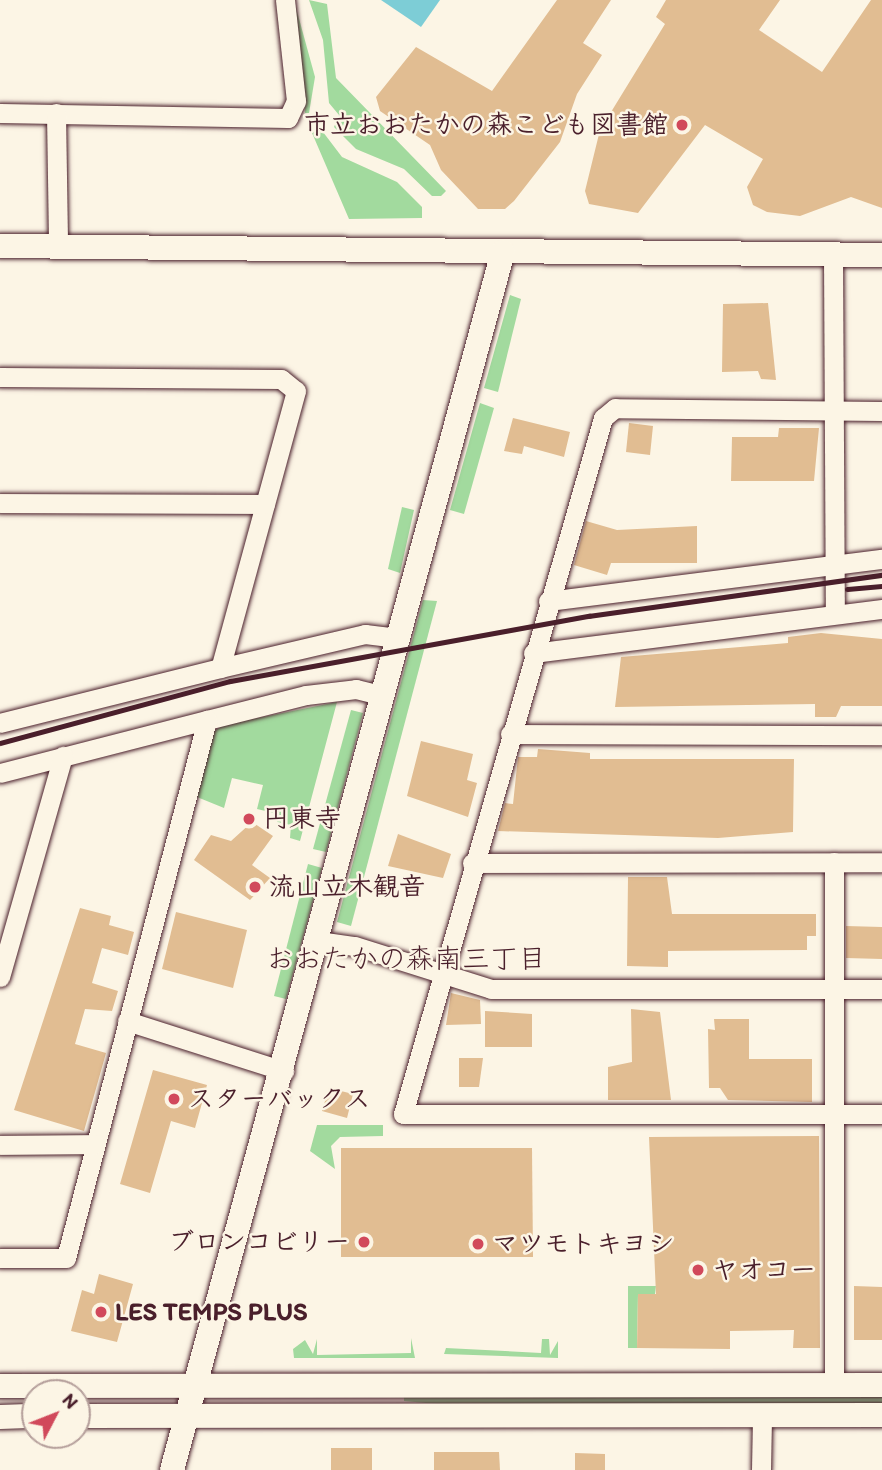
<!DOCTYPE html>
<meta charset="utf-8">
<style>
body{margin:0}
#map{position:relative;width:882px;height:1470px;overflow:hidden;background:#fcf5e5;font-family:Itim,"Klee One",sans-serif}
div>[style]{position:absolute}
.green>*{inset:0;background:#a2da9e}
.water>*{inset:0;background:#7dcdd6}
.building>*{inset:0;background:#e1bd92}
.roads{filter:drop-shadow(0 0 2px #4a1f2b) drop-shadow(0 0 2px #4a1f2b)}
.minor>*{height:19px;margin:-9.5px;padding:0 9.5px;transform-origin:9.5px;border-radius:9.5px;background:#fcf5e5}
.tertiary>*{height:24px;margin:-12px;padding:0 12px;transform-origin:12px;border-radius:12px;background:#fcf5e5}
.rail>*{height:5px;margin:-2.5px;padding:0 2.5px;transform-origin:2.5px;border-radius:2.5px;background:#4a1f2b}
.dots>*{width:19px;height:19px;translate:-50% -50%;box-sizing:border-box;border:4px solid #fcf5e5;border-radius:50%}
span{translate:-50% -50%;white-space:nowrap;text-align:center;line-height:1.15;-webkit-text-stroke:5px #fcf5e5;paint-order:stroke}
.poi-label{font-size:26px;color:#4a1f2b;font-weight:700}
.right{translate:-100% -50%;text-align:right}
.left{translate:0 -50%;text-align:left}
.neighbourhood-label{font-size:28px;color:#4a1f2b}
.north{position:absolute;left:21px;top:1379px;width:70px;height:70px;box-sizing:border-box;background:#fcf5e5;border:2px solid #b59f9b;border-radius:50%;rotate:48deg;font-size:19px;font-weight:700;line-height:28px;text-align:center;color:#4a1f2b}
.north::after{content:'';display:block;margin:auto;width:24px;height:32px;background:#d1495b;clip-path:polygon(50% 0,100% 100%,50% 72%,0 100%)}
</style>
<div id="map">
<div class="green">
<div style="clip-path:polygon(309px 0,327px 4px,336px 78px,446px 191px,441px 196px,432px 196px,404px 169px,356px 149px,334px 127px,339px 115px,329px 103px,323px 40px)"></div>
<div style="clip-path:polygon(295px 4px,315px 77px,309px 113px,305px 113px)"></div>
<div style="clip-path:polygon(309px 126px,323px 132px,342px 157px,397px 182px,422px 207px,422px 218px,349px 219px)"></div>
<div style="clip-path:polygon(510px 295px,521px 299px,498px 392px,484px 388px)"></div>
<div style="clip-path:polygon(480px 403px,494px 408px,464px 514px,450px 510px)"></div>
<div style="clip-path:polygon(402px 507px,414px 510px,400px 573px,388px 569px)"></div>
<div style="clip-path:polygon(423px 600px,437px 601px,351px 926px,337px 922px)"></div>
<div style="clip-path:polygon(337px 702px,300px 841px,290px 838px,291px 825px,277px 822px,278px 814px,257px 809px,263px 785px,232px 778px,224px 808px,197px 797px,213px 732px,223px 725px)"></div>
<div style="clip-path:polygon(351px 710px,363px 713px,326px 852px,313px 849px)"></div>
<div style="clip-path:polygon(308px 864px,322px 868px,286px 999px,274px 996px)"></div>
<div style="clip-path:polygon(317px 1125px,383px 1125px,383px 1136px,340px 1137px,331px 1146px,335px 1169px,310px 1151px)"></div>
<div style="clip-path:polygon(628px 1286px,656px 1286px,655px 1294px,638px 1294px,637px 1348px,628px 1348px)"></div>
<div style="clip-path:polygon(411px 1338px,415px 1358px,294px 1358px,293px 1349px,305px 1340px,313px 1354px,317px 1339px,317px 1355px,411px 1353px)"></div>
<div style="clip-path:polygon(542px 1339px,549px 1339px,550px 1355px,558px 1341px,558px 1358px,444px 1354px,446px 1348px,541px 1353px)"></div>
<div style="clip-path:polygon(404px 1395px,882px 1395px,882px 1407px,459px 1406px,404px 1401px)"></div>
</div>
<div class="water">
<div style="clip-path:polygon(381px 0,440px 0,421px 27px)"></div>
</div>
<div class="building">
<div style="clip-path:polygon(557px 0,611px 0,583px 43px,602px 55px,577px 94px,560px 142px,514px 201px,505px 209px,478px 209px,441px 170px,430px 145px,380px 111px,376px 97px,416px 47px,492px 91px)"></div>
<div style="clip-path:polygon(666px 0,780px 0,759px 30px,822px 72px,871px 0,882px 0,882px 208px,851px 197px,800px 216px,767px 212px,753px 205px,747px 187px,763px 159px,705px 125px,638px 213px,589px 204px,585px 191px,600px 130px,665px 24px,656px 17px)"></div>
<div style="clip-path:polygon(768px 303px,776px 380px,761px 379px,758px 371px,722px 372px,723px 304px)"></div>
<div style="clip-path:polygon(513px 418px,570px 432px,564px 457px,524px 446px,522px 454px,504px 451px)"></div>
<div style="clip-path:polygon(629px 423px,653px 426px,650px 455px,626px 452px)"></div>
<div style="clip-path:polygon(779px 428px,819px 428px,814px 481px,731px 481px,732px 437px,778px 437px)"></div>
<div style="clip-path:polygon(586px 521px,617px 530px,697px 526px,697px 563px,611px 563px,607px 575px,574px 565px)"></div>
<div style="clip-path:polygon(821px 633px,882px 639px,882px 706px,841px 706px,836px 717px,815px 717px,815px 704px,615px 707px,621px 657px,788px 643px,788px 637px)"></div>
<div style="clip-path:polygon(421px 741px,473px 754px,467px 780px,477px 783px,468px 817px,407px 796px)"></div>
<div style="clip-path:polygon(538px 749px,590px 753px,590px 759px,794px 759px,793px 832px,718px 838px,498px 831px,505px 803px,513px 804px,518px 757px,537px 757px)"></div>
<div style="clip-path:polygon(252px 822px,273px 836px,252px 865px,270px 878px,250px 900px,194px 860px,211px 835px,231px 841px)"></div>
<div style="clip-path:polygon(398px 834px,451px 854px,443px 878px,388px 866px)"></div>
<div style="clip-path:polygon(628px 877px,667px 877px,672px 914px,816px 914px,816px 936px,807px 936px,807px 950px,668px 951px,668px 967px,627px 966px)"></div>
<div style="clip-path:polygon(80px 908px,111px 916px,109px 925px,134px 932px,128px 955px,102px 948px,92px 983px,118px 991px,112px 1011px,85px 1009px,75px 1044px,106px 1053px,84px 1131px,14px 1110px)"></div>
<div style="clip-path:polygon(176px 912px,247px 930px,233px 988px,162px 969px)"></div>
<div style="clip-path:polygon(846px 926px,882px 927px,882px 959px,846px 958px)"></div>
<div style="clip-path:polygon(451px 993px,480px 1000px,481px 1024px,446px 1025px)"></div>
<div style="clip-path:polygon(631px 1009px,660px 1012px,671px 1100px,608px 1100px,608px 1067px,632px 1062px)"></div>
<div style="clip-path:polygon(485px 1011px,532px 1014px,532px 1047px,485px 1047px)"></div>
<div style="clip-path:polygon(714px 1019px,749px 1019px,749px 1059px,812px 1059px,812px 1102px,728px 1100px,720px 1088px,709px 1088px,708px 1029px,715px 1030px)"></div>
<div style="clip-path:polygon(459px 1058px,483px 1058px,479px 1087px,459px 1087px)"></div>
<div style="clip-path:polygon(153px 1070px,207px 1085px,195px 1128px,171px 1121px,150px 1193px,120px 1184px)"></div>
<div style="clip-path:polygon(329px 1088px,353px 1094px,347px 1118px,322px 1111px)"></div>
<div style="clip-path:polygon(819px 1136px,820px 1348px,793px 1348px,794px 1330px,730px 1331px,730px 1349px,637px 1348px,638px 1294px,656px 1294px,649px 1137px)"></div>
<div style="clip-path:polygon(341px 1148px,532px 1148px,533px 1257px,341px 1257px)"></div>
<div style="clip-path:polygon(99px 1274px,133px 1284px,117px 1342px,71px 1331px,82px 1290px,94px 1294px)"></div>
<div style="clip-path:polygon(854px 1286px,882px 1287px,882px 1340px,854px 1340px)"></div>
<div style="clip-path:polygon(331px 1448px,372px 1448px,372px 1470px,331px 1470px)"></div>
<div style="clip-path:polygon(434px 1452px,499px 1452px,500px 1470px,434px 1470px)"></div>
<div style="clip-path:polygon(575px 1453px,605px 1454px,605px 1470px,575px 1470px)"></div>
</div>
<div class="roads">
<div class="minor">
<div style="left:0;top:113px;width:288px;rotate:1deg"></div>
<div style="left:288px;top:118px;width:19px;rotate:-65deg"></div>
<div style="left:296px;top:101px;width:102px;rotate:-96.2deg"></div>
<div style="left:56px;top:113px;width:134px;rotate:89.1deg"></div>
<div style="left:833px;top:255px;width:358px;rotate:89.7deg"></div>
<div style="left:0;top:377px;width:281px;rotate:0.4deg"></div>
<div style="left:281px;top:379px;width:19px;rotate:39deg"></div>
<div style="left:296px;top:391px;width:287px;rotate:105.3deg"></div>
<div style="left:220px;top:668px;width:227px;rotate:166deg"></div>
<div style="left:882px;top:411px;width:267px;rotate:-179.4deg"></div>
<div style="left:615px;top:408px;width:16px;rotate:140deg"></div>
<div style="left:603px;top:418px;width:724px;rotate:106.03deg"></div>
<div style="left:403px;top:1114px;width:479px"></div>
<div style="left:0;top:503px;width:265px;rotate:0.2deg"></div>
<div style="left:548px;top:601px;width:337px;rotate:-7.2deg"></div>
<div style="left:533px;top:653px;width:352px;rotate:-7.2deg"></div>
<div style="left:220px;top:668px;width:149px;rotate:-13.2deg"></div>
<div style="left:365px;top:634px;width:33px;rotate:7deg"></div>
<div style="left:207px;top:720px;width:102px;rotate:-14.2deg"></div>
<div style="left:306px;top:695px;width:50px;rotate:-6.8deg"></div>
<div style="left:356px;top:689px;width:29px;rotate:14deg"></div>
<div style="left:510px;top:734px;width:372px;rotate:0.2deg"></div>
<div style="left:0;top:773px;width:214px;rotate:-14.4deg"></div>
<div style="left:207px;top:720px;width:556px;rotate:104.69deg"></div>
<div style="left:66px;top:1258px;width:66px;rotate:180deg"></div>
<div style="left:472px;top:863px;width:410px;rotate:-0.1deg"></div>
<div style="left:318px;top:941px;width:37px;rotate:8deg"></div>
<div style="left:355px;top:946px;width:143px;rotate:17.5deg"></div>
<div style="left:491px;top:989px;width:391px"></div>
<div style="left:0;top:977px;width:230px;rotate:-74.1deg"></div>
<div style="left:127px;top:1021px;width:165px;rotate:17.7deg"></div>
<div style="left:0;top:1145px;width:95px;rotate:-0.6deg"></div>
<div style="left:834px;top:1386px;width:524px;rotate:-90deg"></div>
<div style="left:761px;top:1470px;width:54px;rotate:-88.9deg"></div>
</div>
<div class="tertiary">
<div style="left:0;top:246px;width:882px;rotate:0.58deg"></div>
<div style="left:0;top:1386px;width:882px;rotate:-0.06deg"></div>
<div style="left:77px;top:1416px;width:805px;rotate:-0.07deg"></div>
<div style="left:0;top:1417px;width:35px;rotate:-2deg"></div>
<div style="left:172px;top:1470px;width:1262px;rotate:-74.8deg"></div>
</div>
</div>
<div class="rail">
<div style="left:847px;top:589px;width:35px;rotate:-5deg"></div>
<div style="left:0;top:743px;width:238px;rotate:-15.1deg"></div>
<div style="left:230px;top:681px;width:365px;rotate:-10.3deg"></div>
<div style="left:589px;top:616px;width:296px;rotate:-8deg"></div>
</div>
<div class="dots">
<div style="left:682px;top:125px;background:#d1495b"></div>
<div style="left:249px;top:819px;background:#d1495b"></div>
<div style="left:255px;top:887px;background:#d1495b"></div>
<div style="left:174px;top:1099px;background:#d1495b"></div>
<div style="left:364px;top:1242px;background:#d1495b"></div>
<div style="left:478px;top:1244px;background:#d1495b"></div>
<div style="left:698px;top:1270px;background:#d1495b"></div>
<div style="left:101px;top:1312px;background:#d1495b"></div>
</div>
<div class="poi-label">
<span class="right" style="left:668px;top:125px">市立おおたかの森こども図書館</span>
<span class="left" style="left:263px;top:819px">円東寺</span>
<span class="left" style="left:269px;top:887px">流山立木観音</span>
<span class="left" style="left:188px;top:1099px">スターバックス</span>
<span class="right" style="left:350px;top:1242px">ブロンコビリー</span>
<span class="left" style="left:492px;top:1244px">マツモトキヨシ</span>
<span class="left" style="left:712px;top:1270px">ヤオコー</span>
<span class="left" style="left:115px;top:1312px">LES TEMPS PLUS</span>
</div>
<div class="neighbourhood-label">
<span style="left:406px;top:958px">おおたかの森南三丁目</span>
</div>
<div class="north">N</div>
</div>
